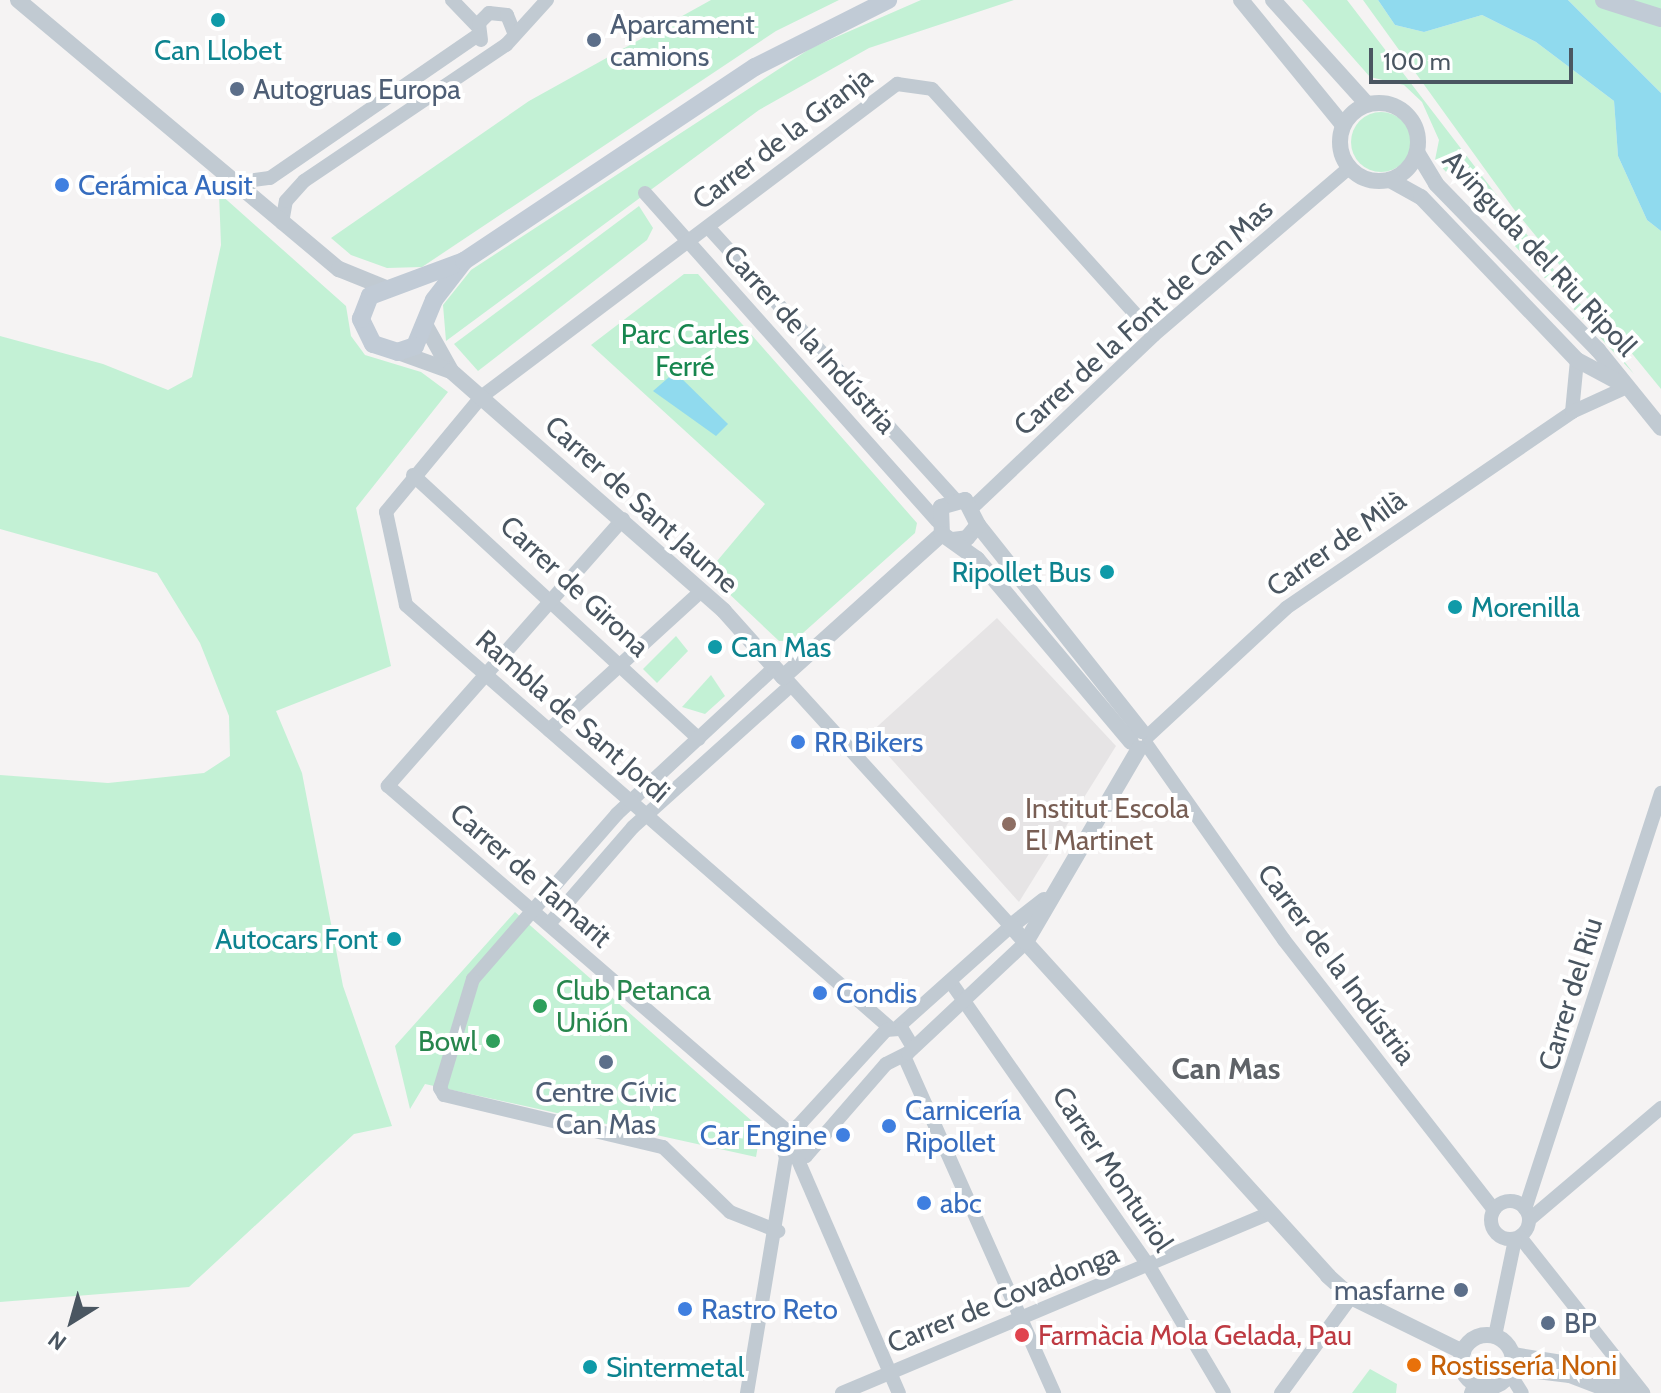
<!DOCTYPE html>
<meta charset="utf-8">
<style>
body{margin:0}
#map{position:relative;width:1661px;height:1393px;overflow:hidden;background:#f5f3f3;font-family:Cabin,sans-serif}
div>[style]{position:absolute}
.education>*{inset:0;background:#e6e4e5}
.green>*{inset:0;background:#c3f1d5}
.round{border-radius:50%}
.water>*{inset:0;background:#90daee}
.minor>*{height:14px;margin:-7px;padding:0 7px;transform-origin:7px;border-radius:7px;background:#c1cad2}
.minor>.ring{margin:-7px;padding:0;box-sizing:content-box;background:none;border:14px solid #c1cad2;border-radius:50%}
.tertiary>*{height:16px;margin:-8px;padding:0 8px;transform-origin:8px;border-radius:8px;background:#c1cad2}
.tertiary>.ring{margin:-8px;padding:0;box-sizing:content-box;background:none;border:16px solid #c1cad2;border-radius:50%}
.secondary>*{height:18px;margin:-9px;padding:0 9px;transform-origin:9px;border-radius:9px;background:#c1cbd6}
.dots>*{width:22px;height:22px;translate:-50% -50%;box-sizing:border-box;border:4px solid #fff;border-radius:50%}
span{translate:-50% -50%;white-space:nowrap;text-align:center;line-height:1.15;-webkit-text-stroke:8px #fff;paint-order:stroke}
.service-label{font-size:28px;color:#4e5e75}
.left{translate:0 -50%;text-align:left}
.right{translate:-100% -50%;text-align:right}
.culture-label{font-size:28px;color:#0d838f}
.street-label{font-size:28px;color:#4a5661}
.shop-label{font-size:28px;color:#366cbe}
.park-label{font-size:28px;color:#17864f}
.education-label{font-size:28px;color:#785e54}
.leisure-label{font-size:28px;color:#27864d}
.health-label{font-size:28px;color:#be3a42}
.food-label{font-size:28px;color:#c56008}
.neighbourhood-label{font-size:30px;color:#5f6368;font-weight:700}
.north{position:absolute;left:32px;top:1281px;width:80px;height:80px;-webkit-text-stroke:6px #fff;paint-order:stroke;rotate:217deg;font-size:22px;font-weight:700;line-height:32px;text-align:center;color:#4a5661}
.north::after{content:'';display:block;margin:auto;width:28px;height:36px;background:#4a5661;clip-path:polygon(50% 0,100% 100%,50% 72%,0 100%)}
.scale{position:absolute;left:1369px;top:48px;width:204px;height:36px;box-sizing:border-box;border:4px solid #4a5661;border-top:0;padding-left:10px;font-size:24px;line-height:28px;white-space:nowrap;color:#4a5661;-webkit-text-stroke:6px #fff;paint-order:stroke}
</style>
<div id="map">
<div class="education">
<div style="clip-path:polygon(997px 618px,1116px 746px,1019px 902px,869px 734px)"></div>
</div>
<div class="green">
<div style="clip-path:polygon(711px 0,839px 0,776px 31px,422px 267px,387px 268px,351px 255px,331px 238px,529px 101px)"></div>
<div style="clip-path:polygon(921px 0,1014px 0,869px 48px,759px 110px,446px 341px,443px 305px,471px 270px,811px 48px)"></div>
<div style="clip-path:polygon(1302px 0,1347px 0,1634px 374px,1435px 160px,1439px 140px,1422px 102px,1404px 85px,1370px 77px)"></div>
<div style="clip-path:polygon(1363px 0,1378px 0,1395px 25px,1424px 32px,1482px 15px,1536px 42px,1614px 101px,1618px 156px,1647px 220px,1661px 231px,1661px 389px,1513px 208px)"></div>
<div style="clip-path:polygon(1568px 0,1661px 0,1661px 93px)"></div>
<div class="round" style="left:1351px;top:112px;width:60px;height:60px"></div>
<div style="clip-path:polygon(219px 193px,346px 306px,351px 336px,365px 355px,421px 372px,448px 392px,356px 508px,391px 666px,276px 711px,302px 773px,343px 986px,392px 1126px,354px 1134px,189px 1287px,0 1302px,0 775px,108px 783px,204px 773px,230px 756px,229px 716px,200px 643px,157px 573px,0 529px,0 336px,103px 364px,168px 390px,192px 377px,221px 245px)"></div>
<div style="clip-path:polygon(639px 206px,653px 228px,647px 240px,478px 371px,454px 344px)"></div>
<div style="clip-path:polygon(684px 274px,698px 274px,917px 523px,915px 533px,794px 641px,779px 641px,707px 573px,765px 504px,591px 345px)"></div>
<div style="clip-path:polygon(676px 636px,688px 651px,657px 683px,643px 669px)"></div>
<div style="clip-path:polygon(711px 675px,725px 696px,705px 714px,682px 707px)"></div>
<div style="clip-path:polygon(515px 912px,761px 1129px,756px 1157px,425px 1084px,410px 1109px,395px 1046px)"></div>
<div style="clip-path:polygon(1370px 1369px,1397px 1384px,1396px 1393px,1352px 1393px)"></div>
</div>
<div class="water">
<div style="clip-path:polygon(1378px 0,1568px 0,1661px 93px,1661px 231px,1647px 220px,1618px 156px,1614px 101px,1536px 42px,1482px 15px,1424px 32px,1395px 25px)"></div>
<div style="clip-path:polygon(675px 372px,728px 424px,716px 436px,653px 391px)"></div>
</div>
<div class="minor">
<div style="left:452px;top:0;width:37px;rotate:46deg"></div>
<div style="left:481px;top:40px;width:17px;rotate:-97deg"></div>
<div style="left:479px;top:23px;width:14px;rotate:-45deg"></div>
<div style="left:489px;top:13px;width:18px;rotate:6deg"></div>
<div style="left:507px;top:15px;width:18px;rotate:68deg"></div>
<div style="left:233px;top:183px;width:37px;rotate:-8deg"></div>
<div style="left:270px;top:178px;width:252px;rotate:-34.5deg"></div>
<div style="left:645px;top:193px;width:439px;rotate:48.3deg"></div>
<div style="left:282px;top:223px;width:22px;rotate:-80deg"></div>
<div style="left:286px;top:201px;width:27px;rotate:-48deg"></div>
<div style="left:304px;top:181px;width:244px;rotate:-34deg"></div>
<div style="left:506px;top:45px;width:61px;rotate:-47.7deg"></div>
<div style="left:708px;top:227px;width:367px;rotate:47.8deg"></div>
<div style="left:1572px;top:412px;width:52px;rotate:-84.5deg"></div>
<div style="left:413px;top:475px;width:389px;rotate:42.7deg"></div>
<div style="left:974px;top:506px;width:248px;rotate:-43.5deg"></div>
<div style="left:1154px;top:335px;width:257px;rotate:-40.6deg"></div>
<div style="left:623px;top:519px;width:356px;rotate:131.4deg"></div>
<div style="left:388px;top:786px;width:525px;rotate:40.83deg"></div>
<div style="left:775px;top:667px;width:216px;rotate:137.1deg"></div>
<div style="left:617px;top:814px;width:219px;rotate:131.1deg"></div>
<div style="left:473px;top:979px;width:114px;rotate:106.8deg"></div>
<div style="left:440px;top:1088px;width:8px;rotate:60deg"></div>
<div style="left:444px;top:1095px;width:225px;rotate:13.4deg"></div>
<div style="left:663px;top:1147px;width:93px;rotate:44.1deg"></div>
<div style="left:730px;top:1212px;width:52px;rotate:21.6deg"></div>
<div style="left:785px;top:678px;width:336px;rotate:47.7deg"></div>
<div style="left:549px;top:730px;width:206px;rotate:-42.4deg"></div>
<div style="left:1148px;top:736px;width:188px;rotate:-42.8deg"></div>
<div style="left:1286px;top:608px;width:347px;rotate:-34.4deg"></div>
<div style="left:1572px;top:412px;width:60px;rotate:-24.4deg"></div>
<div style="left:1147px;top:745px;width:238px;rotate:54.9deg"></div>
<div style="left:1284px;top:940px;width:342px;rotate:52.1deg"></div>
<div style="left:549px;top:924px;width:128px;rotate:-49.1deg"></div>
<div style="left:633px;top:827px;width:212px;rotate:-41.9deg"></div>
<div style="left:950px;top:981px;width:348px;rotate:55.1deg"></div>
<div style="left:1149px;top:1266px;width:147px;rotate:59.4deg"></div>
<div style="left:898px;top:1027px;width:152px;rotate:-41.8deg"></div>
<div style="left:890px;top:1028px;width:643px;rotate:-138.85deg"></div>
<div style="left:406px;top:605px;width:95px;rotate:-102.1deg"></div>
<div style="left:386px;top:512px;width:149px;rotate:-50.4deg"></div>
<div style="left:481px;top:397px;width:521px;rotate:-36.96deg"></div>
<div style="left:897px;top:84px;width:35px;rotate:8deg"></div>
<div style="left:932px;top:89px;width:331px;rotate:47.9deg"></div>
<div style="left:904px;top:1056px;width:369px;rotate:66deg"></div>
<div style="left:798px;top:1126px;width:130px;rotate:-47.5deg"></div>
<div style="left:886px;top:1030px;width:16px;rotate:-4deg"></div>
<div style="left:902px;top:1029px;width:17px;rotate:59deg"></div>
<div style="left:812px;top:1146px;width:24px;rotate:-125deg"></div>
<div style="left:798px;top:1126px;width:22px;rotate:148deg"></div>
<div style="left:779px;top:1138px;width:20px;rotate:70deg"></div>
<div style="left:786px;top:1157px;width:20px;rotate:-3deg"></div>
<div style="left:806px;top:1156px;width:122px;rotate:-49deg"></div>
<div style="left:886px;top:1064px;width:25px;rotate:-27deg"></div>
<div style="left:908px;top:1053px;width:162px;rotate:-43.2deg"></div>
<div style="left:798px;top:1160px;width:254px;rotate:66.6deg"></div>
<div class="ring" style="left:1491px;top:1201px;width:24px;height:24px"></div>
<div style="left:1525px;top:1209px;width:438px;rotate:-71.9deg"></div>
<div style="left:1530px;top:1219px;width:172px;rotate:-40.3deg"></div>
<div style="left:1520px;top:1237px;width:199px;rotate:51.7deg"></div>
<div style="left:1495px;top:1336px;width:99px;rotate:-78.3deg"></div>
<div style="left:1510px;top:1374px;width:22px;rotate:58deg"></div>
<div style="left:747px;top:1393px;width:239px;rotate:-80.6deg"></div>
<div style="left:842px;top:1393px;width:465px;rotate:-22.8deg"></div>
<div style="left:1281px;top:1393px;width:119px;rotate:-53.9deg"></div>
<div style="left:1471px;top:1393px;width:11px;rotate:-68deg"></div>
</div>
<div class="tertiary">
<div style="left:18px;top:0;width:419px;rotate:40deg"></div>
<div style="left:339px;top:269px;width:51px;rotate:22deg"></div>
<div style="left:1241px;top:0;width:161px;rotate:50.8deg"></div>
<div style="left:1273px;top:0;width:140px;rotate:47.9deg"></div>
<div class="ring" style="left:1340px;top:103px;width:62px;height:62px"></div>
<div style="left:1417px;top:152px;width:37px;rotate:59deg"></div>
<div style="left:1436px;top:184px;width:232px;rotate:45.7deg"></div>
<div style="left:1598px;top:350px;width:100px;rotate:51.1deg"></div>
<div style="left:1390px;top:180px;width:35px;rotate:29deg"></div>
<div style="left:1421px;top:197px;width:226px;rotate:46.3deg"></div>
<div style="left:1577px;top:360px;width:55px;rotate:28deg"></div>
<div style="left:427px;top:328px;width:49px;rotate:60.8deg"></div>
<div style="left:398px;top:352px;width:56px;rotate:19.7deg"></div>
<div style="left:451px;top:371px;width:363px;rotate:41.3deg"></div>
<div style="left:724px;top:611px;width:89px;rotate:48.2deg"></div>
<div style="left:783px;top:677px;width:214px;rotate:-42deg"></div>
<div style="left:978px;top:525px;width:263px;rotate:51.6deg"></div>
<div style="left:953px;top:540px;width:14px;rotate:-8deg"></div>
<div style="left:967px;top:538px;width:17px;rotate:-50deg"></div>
<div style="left:978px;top:525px;width:28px;rotate:-117deg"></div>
<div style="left:965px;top:500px;width:25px;rotate:164deg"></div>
<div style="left:941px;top:507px;width:27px;rotate:88deg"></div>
<div style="left:942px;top:534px;width:43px;rotate:35.5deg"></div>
<div style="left:977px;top:559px;width:239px;rotate:49.9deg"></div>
<div style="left:1044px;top:900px;width:42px;rotate:141.8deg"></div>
<div style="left:1011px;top:926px;width:472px;rotate:47.8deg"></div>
<div style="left:1328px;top:1276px;width:31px;rotate:42deg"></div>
<div style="left:1351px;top:1297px;width:125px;rotate:26.2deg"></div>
<div style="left:1026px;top:942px;width:224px;rotate:-59.7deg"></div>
<div class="ring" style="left:1461px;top:1335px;width:36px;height:36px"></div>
<div style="left:1513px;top:1355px;width:81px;rotate:9.2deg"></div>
<div style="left:1593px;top:1368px;width:51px;rotate:29.1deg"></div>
<div style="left:1513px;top:1368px;width:57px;rotate:7deg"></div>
<div style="left:1570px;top:1375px;width:50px;rotate:21deg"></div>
</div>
<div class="secondary">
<div style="left:1604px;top:0;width:60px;rotate:17.5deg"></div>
<div style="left:464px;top:261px;width:49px;rotate:127.6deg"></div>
<div style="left:434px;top:300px;width:50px;rotate:112.4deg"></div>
<div style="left:415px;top:346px;width:18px;rotate:161deg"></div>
<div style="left:398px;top:352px;width:26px;rotate:-162deg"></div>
<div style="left:373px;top:344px;width:28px;rotate:-116deg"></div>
<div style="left:361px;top:319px;width:25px;rotate:-69deg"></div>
<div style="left:370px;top:296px;width:100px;rotate:-20.4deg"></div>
<div style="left:464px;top:261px;width:350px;rotate:-33.7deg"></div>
<div style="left:755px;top:67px;width:149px;rotate:-26.7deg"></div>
</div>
<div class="dots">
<div style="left:218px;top:20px;background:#0f9aa8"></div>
<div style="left:594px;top:40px;background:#5c6f8a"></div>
<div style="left:237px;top:89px;background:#5c6f8a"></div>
<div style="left:62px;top:185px;background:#3f7fe0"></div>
<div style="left:1107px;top:572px;background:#0f9aa8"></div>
<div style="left:1455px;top:607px;background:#0f9aa8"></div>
<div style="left:715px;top:647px;background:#0f9aa8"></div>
<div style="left:798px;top:742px;background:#3f7fe0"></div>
<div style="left:1009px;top:824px;background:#8d6e63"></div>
<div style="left:394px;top:939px;background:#0f9aa8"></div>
<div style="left:820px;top:993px;background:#3f7fe0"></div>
<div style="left:540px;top:1006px;background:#2e9e5b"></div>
<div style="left:493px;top:1041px;background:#2e9e5b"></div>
<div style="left:606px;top:1062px;background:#5c6f8a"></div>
<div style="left:889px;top:1126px;background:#3f7fe0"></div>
<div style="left:843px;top:1135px;background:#3f7fe0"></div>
<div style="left:924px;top:1203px;background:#3f7fe0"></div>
<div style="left:1461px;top:1290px;background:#5c6f8a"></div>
<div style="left:685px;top:1309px;background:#3f7fe0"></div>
<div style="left:1548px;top:1323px;background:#5c6f8a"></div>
<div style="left:1022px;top:1335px;background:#e0444e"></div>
<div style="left:1414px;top:1365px;background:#e8710a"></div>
<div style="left:590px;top:1367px;background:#0f9aa8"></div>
</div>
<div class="service-label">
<span class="left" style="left:610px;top:40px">Aparcament<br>camions</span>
<span class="left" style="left:253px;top:89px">Autogruas Europa</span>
<span style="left:606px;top:1108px">Centre Cívic<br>Can Mas</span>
<span class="right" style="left:1445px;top:1290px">masfarne</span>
<span class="left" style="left:1564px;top:1323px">BP</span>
</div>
<div class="culture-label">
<span style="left:218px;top:50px">Can Llobet</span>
<span class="right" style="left:1091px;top:572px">Ripollet Bus</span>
<span class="left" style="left:1471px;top:607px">Morenilla</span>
<span class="left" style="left:731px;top:647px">Can Mas</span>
<span class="right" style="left:378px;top:939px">Autocars Font</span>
<span class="left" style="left:606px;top:1367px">Sintermetal</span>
</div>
<div class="street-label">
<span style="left:782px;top:138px;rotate:-37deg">Carrer de la Granja</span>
<span style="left:1540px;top:253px;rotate:47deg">Avinguda del Riu Ripoll</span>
<span style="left:1143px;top:317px;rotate:-42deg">Carrer de la Font de Can Mas</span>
<span style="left:810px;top:339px;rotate:48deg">Carrer de la Indústria</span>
<span style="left:642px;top:504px;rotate:42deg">Carrer de Sant Jaume</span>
<span style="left:1336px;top:543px;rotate:-35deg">Carrer de Milà</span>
<span style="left:575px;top:586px;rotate:43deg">Carrer de Girona</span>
<span style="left:573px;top:716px;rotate:41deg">Rambla de Sant Jordi</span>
<span style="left:531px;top:875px;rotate:41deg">Carrer de Tamarit</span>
<span style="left:1337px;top:964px;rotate:53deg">Carrer de la Indústria</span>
<span style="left:1570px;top:994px;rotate:-73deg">Carrer del Riu</span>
<span style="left:1113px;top:1169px;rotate:56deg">Carrer Monturiol</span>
<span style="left:1003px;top:1298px;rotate:-22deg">Carrer de Covadonga</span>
</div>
<div class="shop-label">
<span class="left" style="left:78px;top:185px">Cerámica Ausit</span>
<span class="left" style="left:814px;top:742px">RR Bikers</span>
<span class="left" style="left:836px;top:993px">Condis</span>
<span class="left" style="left:905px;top:1126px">Carnicería<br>Ripollet</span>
<span class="right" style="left:827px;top:1135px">Car Engine</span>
<span class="left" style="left:940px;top:1203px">abc</span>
<span class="left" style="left:701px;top:1309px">Rastro Reto</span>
</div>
<div class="park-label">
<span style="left:685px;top:350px">Parc Carles<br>Ferré</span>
</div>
<div class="education-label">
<span class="left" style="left:1025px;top:824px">Institut Escola<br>El Martinet</span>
</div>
<div class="leisure-label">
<span class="left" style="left:556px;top:1006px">Club Petanca<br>Unión</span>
<span class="right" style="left:477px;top:1041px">Bowl</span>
</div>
<div class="health-label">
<span class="left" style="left:1038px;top:1335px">Farmàcia Mola Gelada, Pau</span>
</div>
<div class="food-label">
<span class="left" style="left:1430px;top:1365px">Rostissería Noni</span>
</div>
<div class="neighbourhood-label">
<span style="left:1226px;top:1069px">Can Mas</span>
</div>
<div class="north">N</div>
<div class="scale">100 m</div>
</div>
